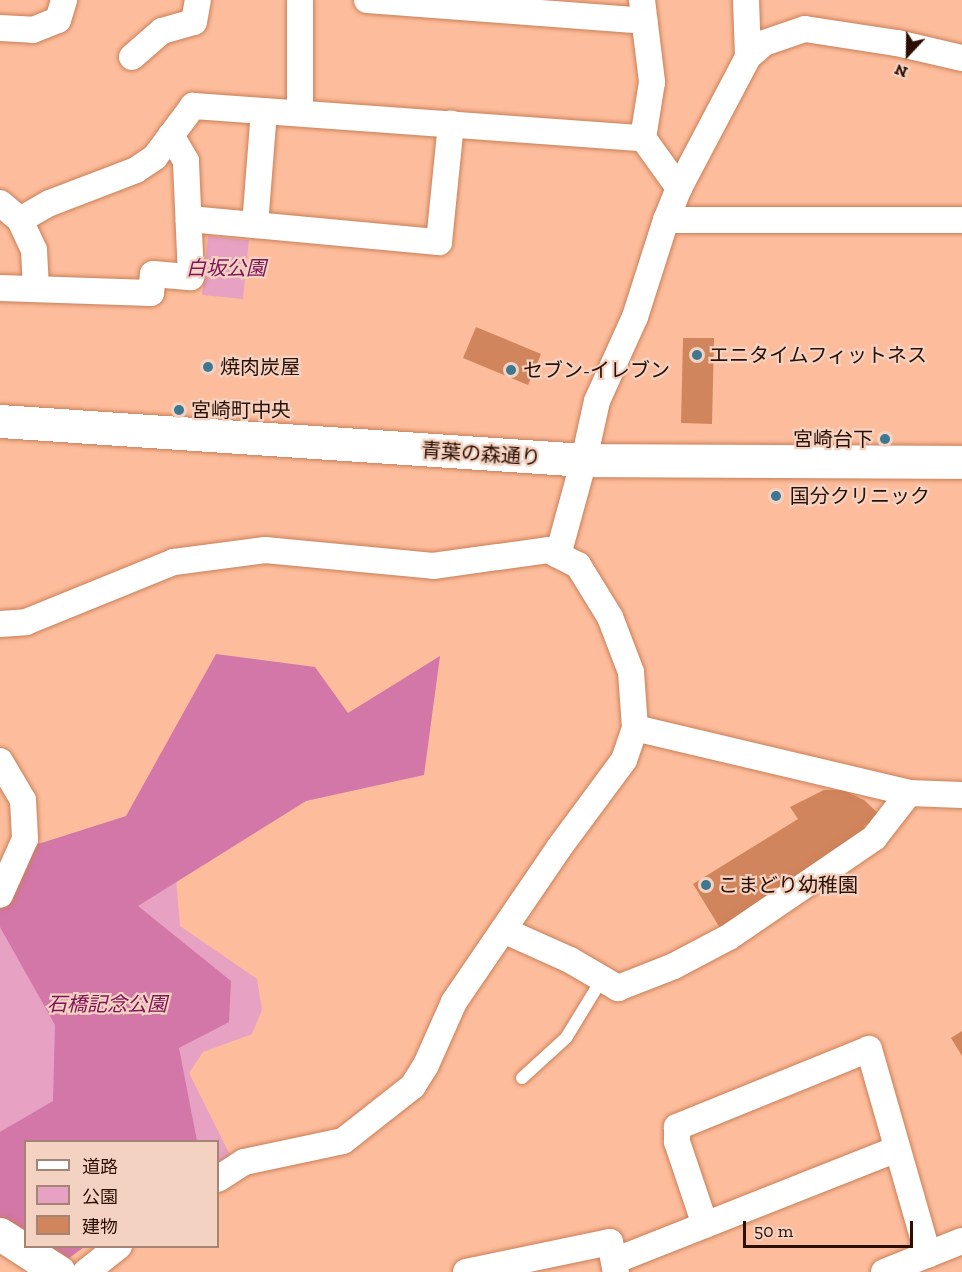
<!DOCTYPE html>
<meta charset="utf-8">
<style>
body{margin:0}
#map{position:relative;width:962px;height:1272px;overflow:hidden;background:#fdbd9c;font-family:"Zilla Slab","Noto Sans JP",serif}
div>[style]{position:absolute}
.green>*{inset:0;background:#e6a1c3}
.forest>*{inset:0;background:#d277a7}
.building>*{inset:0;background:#d1855c}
.roads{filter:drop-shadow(0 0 2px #ca7f57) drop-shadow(0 0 2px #ca7f57)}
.lane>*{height:12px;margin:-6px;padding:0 6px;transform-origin:6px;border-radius:6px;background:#fff}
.street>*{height:26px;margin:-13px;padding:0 13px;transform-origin:13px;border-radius:13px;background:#fff}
.secondary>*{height:33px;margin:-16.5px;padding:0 16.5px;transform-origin:16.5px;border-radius:16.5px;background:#fff}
.dots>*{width:16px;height:16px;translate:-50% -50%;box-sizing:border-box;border:3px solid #f3d2c2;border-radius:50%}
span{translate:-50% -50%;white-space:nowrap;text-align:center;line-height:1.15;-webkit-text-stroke:4.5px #f3d2c2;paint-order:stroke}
.park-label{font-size:20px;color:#811358;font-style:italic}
.poi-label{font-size:20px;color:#2c0f01}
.left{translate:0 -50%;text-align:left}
.right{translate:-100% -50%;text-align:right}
.street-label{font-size:20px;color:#2c0f01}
.legend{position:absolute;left:24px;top:1140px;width:195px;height:108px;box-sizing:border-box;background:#f3d2c2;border:2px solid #a38475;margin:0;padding:8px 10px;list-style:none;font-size:18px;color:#2c0f01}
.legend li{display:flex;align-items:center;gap:12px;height:30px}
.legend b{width:30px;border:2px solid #a38475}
.north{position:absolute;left:878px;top:24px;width:60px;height:60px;-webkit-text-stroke:4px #f3d2c2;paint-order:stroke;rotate:202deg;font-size:16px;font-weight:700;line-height:24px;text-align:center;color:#2c0f01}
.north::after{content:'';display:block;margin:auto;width:21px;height:27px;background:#2c0f01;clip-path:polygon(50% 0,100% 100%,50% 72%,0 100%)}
.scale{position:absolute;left:743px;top:1221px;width:170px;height:27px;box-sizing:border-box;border:3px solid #2c0f01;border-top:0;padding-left:8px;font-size:18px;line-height:21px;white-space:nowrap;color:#2c0f01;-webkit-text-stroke:4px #f3d2c2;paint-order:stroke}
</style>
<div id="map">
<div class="green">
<div style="clip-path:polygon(208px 236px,249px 240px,243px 299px,202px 295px)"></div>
<div style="clip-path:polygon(176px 879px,180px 926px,257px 979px,262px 1010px,252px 1034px,203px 1052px,189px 1073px,232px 1159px,218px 1168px,218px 1142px,26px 1142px,0 1220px,0 883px)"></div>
</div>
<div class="forest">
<div style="clip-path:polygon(216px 654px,315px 667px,348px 713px,440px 656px,424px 775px,306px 801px,138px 906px,231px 981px,229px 1022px,179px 1048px,197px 1141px,26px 1142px,26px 1246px,84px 1247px,61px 1264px,0 1254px,0 1132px,53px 1101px,55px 1025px,0 927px,0 910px,32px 846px,126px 816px)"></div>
</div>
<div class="building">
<div style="clip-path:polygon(476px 327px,541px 354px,528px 385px,463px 358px)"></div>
<div style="clip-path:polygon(683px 338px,714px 338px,712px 424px,681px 423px)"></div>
<div style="clip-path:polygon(824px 790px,843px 790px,864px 800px,881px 816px,864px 826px,868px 831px,720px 928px,693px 884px,798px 819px,790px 807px)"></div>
<div style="clip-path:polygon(962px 1031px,962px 1056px,951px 1038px)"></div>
</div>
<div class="roads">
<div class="lane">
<div style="left:522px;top:1078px;width:59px;rotate:-42.3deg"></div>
<div style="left:566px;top:1038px;width:69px;rotate:-58.6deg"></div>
</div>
<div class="street">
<div style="left:367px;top:0;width:278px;rotate:4.3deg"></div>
<div style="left:642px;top:0;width:83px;rotate:83deg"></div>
<div style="left:652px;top:82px;width:57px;rotate:99.1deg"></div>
<div style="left:643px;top:138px;width:62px;rotate:54.2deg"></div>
<div style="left:0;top:28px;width:33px;rotate:3deg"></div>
<div style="left:33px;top:30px;width:27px;rotate:-22deg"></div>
<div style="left:58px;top:20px;width:21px;rotate:-73deg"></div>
<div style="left:132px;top:57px;width:40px;rotate:-41deg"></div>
<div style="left:162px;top:31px;width:33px;rotate:-16deg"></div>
<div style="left:194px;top:22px;width:22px;rotate:-80deg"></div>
<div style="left:748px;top:57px;width:21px;rotate:-41deg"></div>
<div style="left:764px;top:43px;width:43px;rotate:-18.9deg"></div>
<div style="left:805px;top:29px;width:93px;rotate:8.7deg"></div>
<div style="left:897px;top:43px;width:67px;rotate:13deg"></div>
<div style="left:300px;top:113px;width:113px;rotate:-90deg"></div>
<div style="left:0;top:203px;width:26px;rotate:40deg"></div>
<div style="left:20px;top:220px;width:33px;rotate:65deg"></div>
<div style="left:34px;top:250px;width:39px;rotate:87deg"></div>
<div style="left:189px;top:219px;width:251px;rotate:5.3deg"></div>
<div style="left:439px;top:242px;width:119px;rotate:-84.2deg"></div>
<div style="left:20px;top:220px;width:34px;rotate:-30deg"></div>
<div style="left:50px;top:203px;width:92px;rotate:-21deg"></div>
<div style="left:136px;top:170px;width:23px;rotate:-34deg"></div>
<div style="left:155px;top:157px;width:64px;rotate:-53.3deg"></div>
<div style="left:193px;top:106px;width:451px;rotate:4.1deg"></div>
<div style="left:666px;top:220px;width:296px"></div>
<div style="left:255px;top:225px;width:114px;rotate:-85.5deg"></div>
<div style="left:0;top:288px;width:151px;rotate:1.9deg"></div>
<div style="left:151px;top:293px;width:19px;rotate:-84deg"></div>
<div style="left:153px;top:274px;width:38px;rotate:5deg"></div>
<div style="left:191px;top:277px;width:116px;rotate:-92.5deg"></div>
<div style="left:186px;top:161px;width:30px;rotate:-120deg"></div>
<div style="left:558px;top:555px;width:98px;rotate:-74.7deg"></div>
<div style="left:584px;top:460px;width:60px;rotate:-77.6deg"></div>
<div style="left:597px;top:401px;width:92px;rotate:-65.7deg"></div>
<div style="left:635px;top:317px;width:102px;rotate:-72.3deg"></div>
<div style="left:666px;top:220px;width:35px;rotate:-68deg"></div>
<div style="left:679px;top:188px;width:148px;rotate:-62.2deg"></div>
<div style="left:748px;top:57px;width:57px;rotate:-92deg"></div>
<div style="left:0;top:624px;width:26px;rotate:-4deg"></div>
<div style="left:26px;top:622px;width:160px;rotate:-22.1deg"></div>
<div style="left:174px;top:562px;width:92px;rotate:-7.5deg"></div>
<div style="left:265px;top:550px;width:169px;rotate:5.4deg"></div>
<div style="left:433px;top:566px;width:116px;rotate:-7.9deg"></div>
<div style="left:548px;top:550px;width:34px;rotate:27deg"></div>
<div style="left:578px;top:565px;width:61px;rotate:58.4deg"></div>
<div style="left:610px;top:617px;width:59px;rotate:69.1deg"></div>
<div style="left:631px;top:672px;width:56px;rotate:85.9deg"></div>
<div style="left:635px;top:728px;width:34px;rotate:109deg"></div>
<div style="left:624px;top:760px;width:109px;rotate:126.5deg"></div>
<div style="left:559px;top:848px;width:186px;rotate:124.3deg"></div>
<div style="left:454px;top:1002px;width:69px;rotate:114deg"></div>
<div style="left:426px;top:1065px;width:25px;rotate:122deg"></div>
<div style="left:413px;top:1086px;width:89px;rotate:141.8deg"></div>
<div style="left:343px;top:1141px;width:101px;rotate:168deg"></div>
<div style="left:244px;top:1162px;width:31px;rotate:147deg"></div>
<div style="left:635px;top:728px;width:282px;rotate:13.3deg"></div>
<div style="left:909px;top:793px;width:53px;rotate:2.2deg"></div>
<div style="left:0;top:761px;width:45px;rotate:59.5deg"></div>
<div style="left:23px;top:800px;width:39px;rotate:87deg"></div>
<div style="left:25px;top:839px;width:61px;rotate:114.1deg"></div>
<div style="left:503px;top:930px;width:73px;rotate:24.1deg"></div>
<div style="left:570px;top:960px;width:56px;rotate:30.3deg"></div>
<div style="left:618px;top:988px;width:60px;rotate:-21.4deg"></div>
<div style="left:674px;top:966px;width:62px;rotate:-27.8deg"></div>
<div style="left:729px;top:937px;width:176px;rotate:-34.3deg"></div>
<div style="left:874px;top:838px;width:57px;rotate:-52.1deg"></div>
<div style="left:705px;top:1225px;width:88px;rotate:-108.6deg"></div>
<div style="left:677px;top:1142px;width:15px;rotate:-90deg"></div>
<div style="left:677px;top:1127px;width:207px;rotate:-22.1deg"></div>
<div style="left:869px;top:1049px;width:214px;rotate:74deg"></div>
<div style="left:614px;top:1261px;width:304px;rotate:-21.6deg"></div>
<div style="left:86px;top:1272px;width:42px;rotate:-38.2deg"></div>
<div style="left:466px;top:1272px;width:147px;rotate:-11.8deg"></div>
<div style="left:610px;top:1242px;width:31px;rotate:79deg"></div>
<div style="left:884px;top:1272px;width:84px;rotate:-21.7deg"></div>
</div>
<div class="secondary">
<div style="left:0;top:421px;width:585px;rotate:3.82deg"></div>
<div style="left:584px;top:460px;width:378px;rotate:0.3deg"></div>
<div style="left:0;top:1234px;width:70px;rotate:32.8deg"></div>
</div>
</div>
<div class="dots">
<div style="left:697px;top:355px;background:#3d7790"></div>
<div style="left:208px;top:367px;background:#3d7790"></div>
<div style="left:511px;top:370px;background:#3d7790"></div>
<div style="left:179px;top:410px;background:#3d7790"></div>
<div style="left:885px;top:439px;background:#3d7790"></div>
<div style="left:776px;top:496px;background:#3d7790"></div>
<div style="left:706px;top:885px;background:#3d7790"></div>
</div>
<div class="park-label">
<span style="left:226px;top:268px">白坂公園</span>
<span style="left:107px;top:1004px">石橋記念公園</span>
</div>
<div class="poi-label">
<span class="left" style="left:709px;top:355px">エニタイムフィットネス</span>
<span class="left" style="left:220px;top:367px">焼肉炭屋</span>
<span class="left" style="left:523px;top:370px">セブン-イレブン</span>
<span class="left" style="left:191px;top:410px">宮崎町中央</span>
<span class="right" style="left:873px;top:439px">宮崎台下</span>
<span class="left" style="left:790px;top:496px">国分クリニック</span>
<span class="left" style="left:718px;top:885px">こまどり幼稚園</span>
</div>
<div class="street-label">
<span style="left:481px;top:454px;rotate:4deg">青葉の森通り</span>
</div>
<ul class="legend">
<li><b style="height:8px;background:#fff"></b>道路</li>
<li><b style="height:16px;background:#e6a1c3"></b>公園</li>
<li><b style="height:16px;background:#d1855c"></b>建物</li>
</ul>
<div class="north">N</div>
<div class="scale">50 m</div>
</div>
